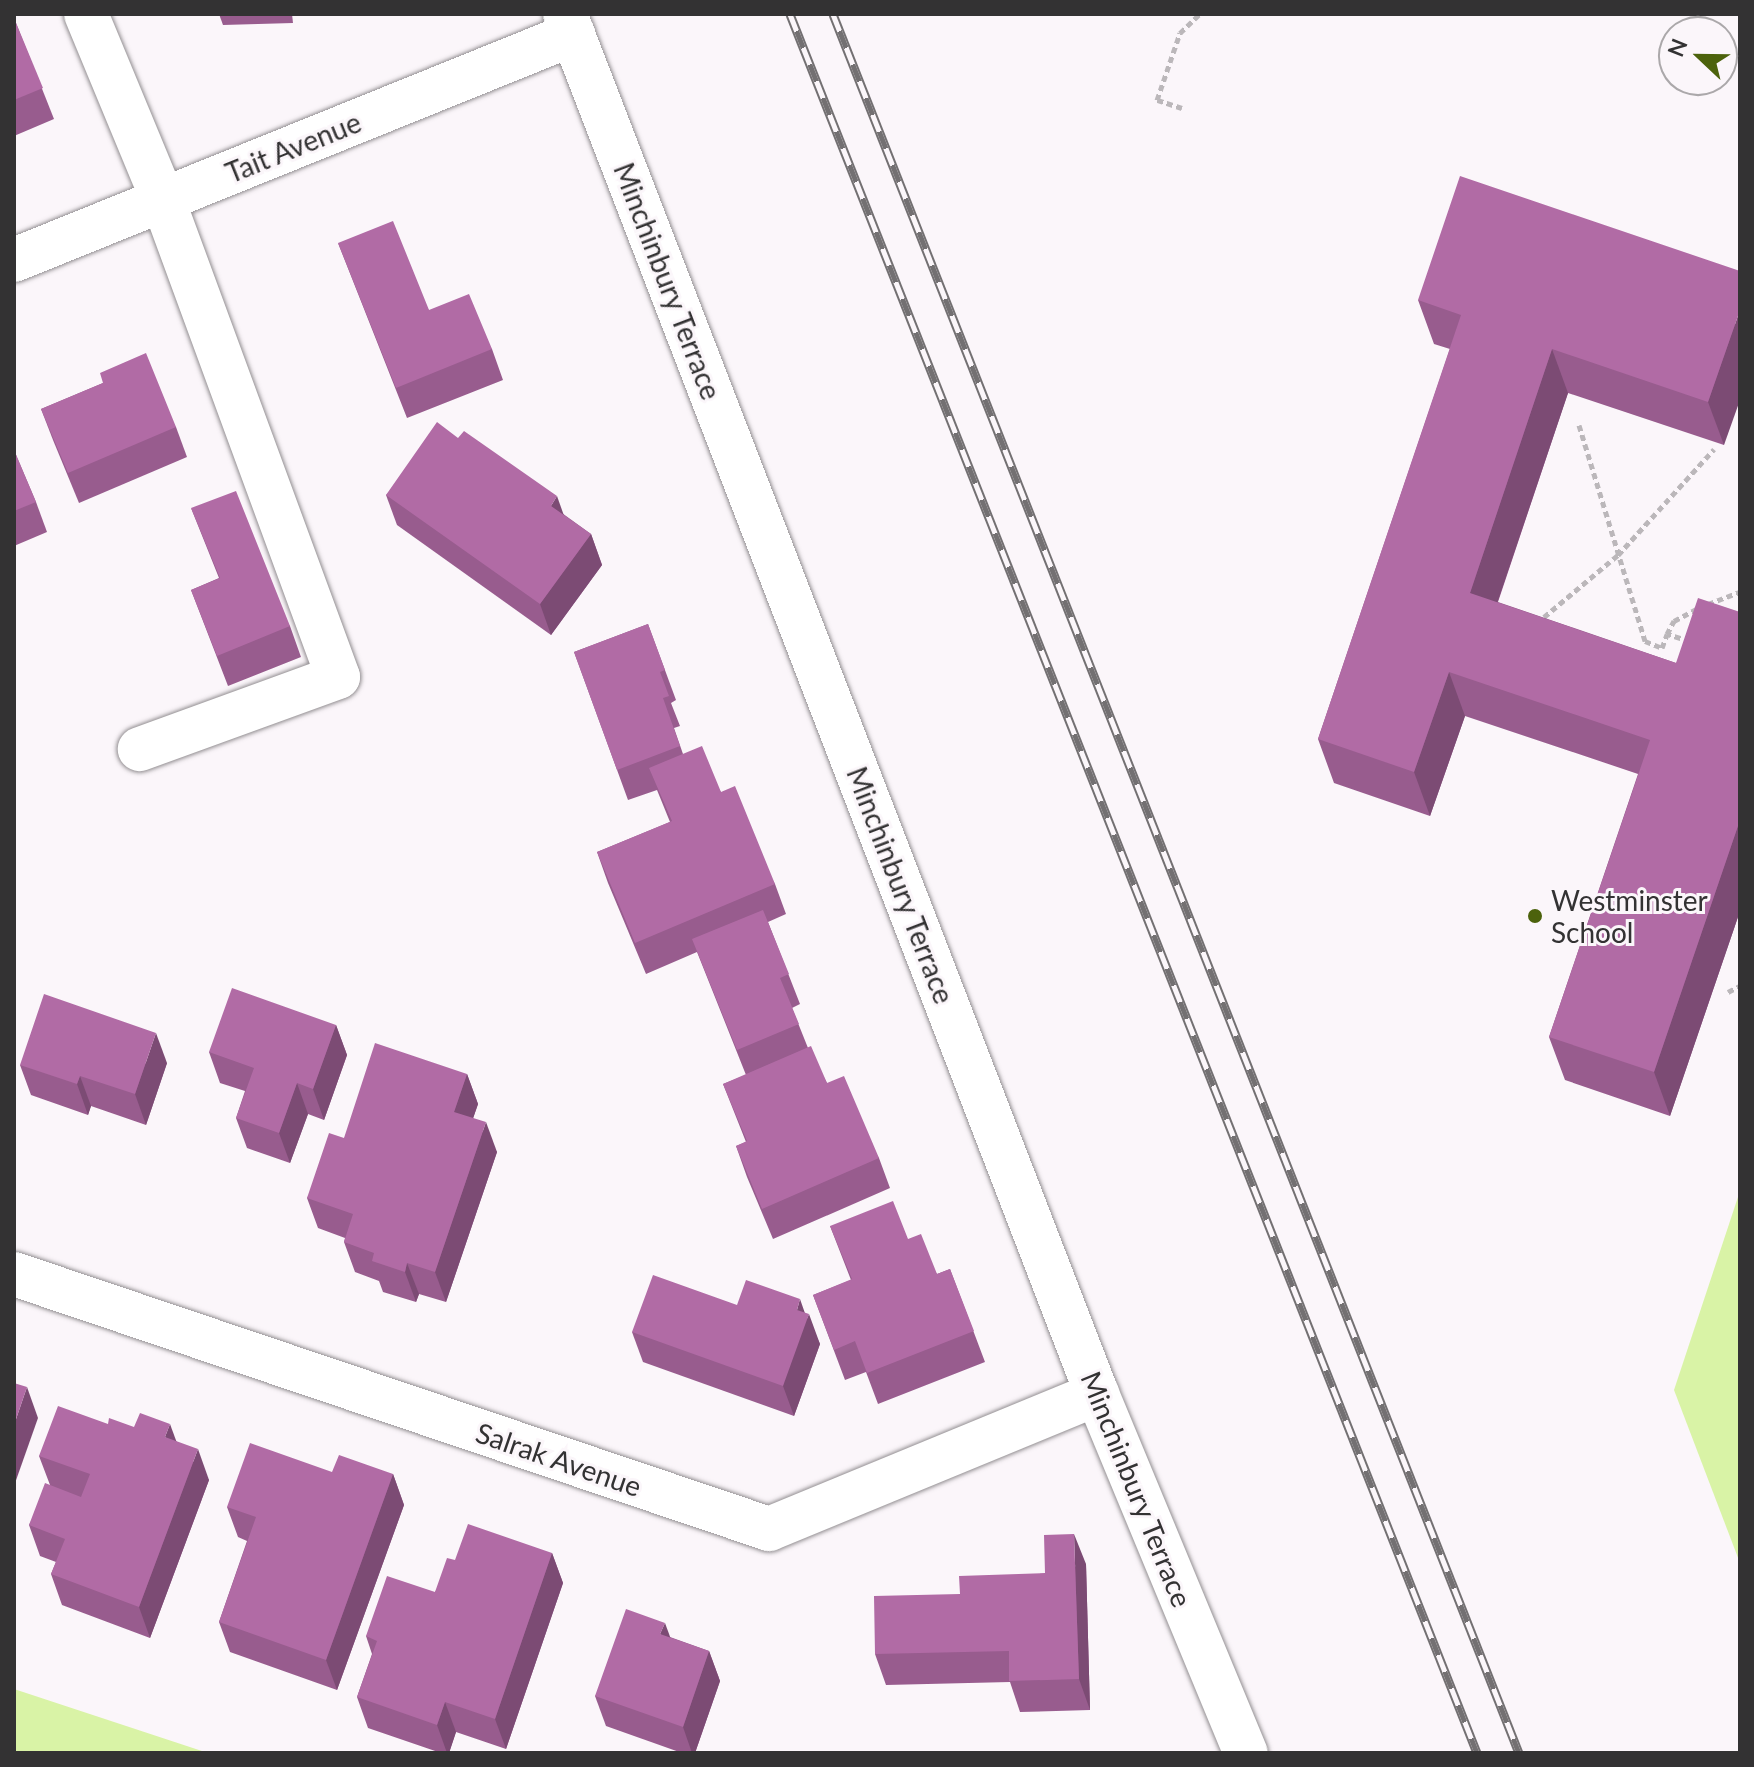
<!DOCTYPE html>
<style>
body{margin:0}
#map{position:relative;width:1754px;height:1767px;overflow:hidden;background:#fbf6fa;font-family:Lato,sans-serif}
div>[style]{position:absolute}
.green>*{inset:0;background:#d9f3a6}
.path>*{height:5px;margin-top:-2.5px;transform-origin:0;background:repeating-linear-gradient(90deg,#bbb7ba 0 6px,transparent 0 10px)}
.roads{filter:drop-shadow(0 0 2px #938f92) drop-shadow(0 0 2px #938f92)}
.minor>*{height:44px;margin:-22px;padding:0 22px;transform-origin:22px;border-radius:22px;background:#fff}
.rail>*{height:9px;margin-top:-4.5px;transform-origin:0;background:repeating-linear-gradient(90deg,#fbf6fa 0 18px,#737072 0 36px);box-sizing:border-box;border-block:2px solid #737072}
.wall>*{inset:0;background:#985c8e}
.shaded-wall>*{inset:0;background:#7c4b74}
.building>*{inset:0;background:#b16ba5}
.dots>*{width:22px;height:22px;translate:-50% -50%;box-sizing:border-box;border:4px solid #fbf6fa;border-radius:50%}
span{translate:-50% -50%;white-space:nowrap;text-align:center;line-height:1.15;-webkit-text-stroke:6px #fbf6fa;paint-order:stroke}
.street-label{font-size:28px;color:#333233}
.poi-label{font-size:28px;color:#333233}
.left{translate:0 -50%;text-align:left}
.frame{position:absolute;inset:0;border:16px solid #333233;pointer-events:none}
.north{position:absolute;left:1658px;top:16px;width:80px;height:80px;box-sizing:border-box;background:#fbf6fa;border:2px solid #aba8aa;border-radius:50%;rotate:292deg;font-size:22px;font-weight:700;line-height:32px;text-align:center;color:#333233}
.north::after{content:'';display:block;margin:auto;width:28px;height:36px;background:#4c620c;clip-path:polygon(50% 0,100% 100%,50% 72%,0 100%)}
</style>
<div id="map">
<div class="green">
<div style="clip-path:polygon(1740px 1191px,1740px 1563px,1674px 1390px)"></div>
<div style="clip-path:polygon(14px 1689px,208px 1753px,14px 1753px)"></div>
</div>
<div class="path">
<div style="left:1182px;top:108px;width:26px;rotate:-162deg"></div>
<div style="left:1157px;top:100px;width:71px;rotate:-71.1deg"></div>
<div style="left:1180px;top:33px;width:28px;rotate:-44deg"></div>
<div style="left:1579px;top:425px;width:226px;rotate:73deg"></div>
<div style="left:1645px;top:641px;width:18px;rotate:22deg"></div>
<div style="left:1662px;top:648px;width:15px;rotate:-70deg"></div>
<div style="left:1708px;top:604px;width:34px;rotate:-21deg"></div>
<div style="left:1544px;top:617px;width:97px;rotate:-40deg"></div>
<div style="left:1618px;top:555px;width:143px;rotate:-47.8deg"></div>
<div style="left:1690px;top:641px;width:24px;rotate:-163deg"></div>
<div style="left:1667px;top:634px;width:15px;rotate:-62deg"></div>
<div style="left:1674px;top:621px;width:27px;rotate:-28deg"></div>
<div style="left:1728px;top:992px;width:13px;rotate:-27deg"></div>
</div>
<div class="roads">
<div class="minor">
<div style="left:86px;top:14px;width:201px;rotate:67.5deg"></div>
<div style="left:163px;top:200px;width:508px;rotate:69.85deg"></div>
<div style="left:338px;top:677px;width:211px;rotate:160deg"></div>
<div style="left:565px;top:14px;width:1479px;rotate:68.92deg"></div>
<div style="left:1097px;top:1394px;width:389px;rotate:67.5deg"></div>
<div style="left:14px;top:260px;width:603px;rotate:-22.01deg"></div>
<div style="left:14px;top:1274px;width:797px;rotate:18.66deg"></div>
<div style="left:769px;top:1529px;width:355px;rotate:-22.4deg"></div>
</div>
</div>
<div class="rail">
<div style="left:790px;top:14px;width:1870px;rotate:68.44deg"></div>
<div style="left:833px;top:14px;width:1869px;rotate:68.47deg"></div>
</div>
<div class="wall">
<div style="clip-path:polygon(219px 14px,292px 14px,293px 23px,223px 25px)"></div>
<div style="clip-path:polygon(14px 18px,54px 119px,14px 136px)"></div>
<div style="clip-path:polygon(338px 243px,429px 310px,492px 349px,503px 380px,407px 418px)"></div>
<div style="clip-path:polygon(1740px 271px,1724px 445px,1568px 393px,1498px 602px,1676px 663px,1740px 612px,1740px 911px,1670px 1116px,1565px 1080px,1549px 1037px,1638px 774px,1465px 716px,1430px 816px,1334px 783px,1318px 739px,1450px 349px,1434px 344px,1418px 300px)"></div>
<div style="clip-path:polygon(103px 383px,176px 427px,187px 457px,79px 503px,53px 440px,41px 409px)"></div>
<div style="clip-path:polygon(458px 438px,591px 534px,602px 565px,551px 635px,397px 525px,386px 495px)"></div>
<div style="clip-path:polygon(14px 450px,36px 502px,47px 532px,14px 546px)"></div>
<div style="clip-path:polygon(191px 508px,290px 626px,301px 657px,228px 686px,191px 590px,219px 578px)"></div>
<div style="clip-path:polygon(648px 624px,676px 700px,671px 703px,680px 726px,674px 728px,683px 754px,721px 792px,775px 884px,786px 914px,768px 922px,800px 1004px,792px 1008px,808px 1048px,827px 1083px,879px 1158px,890px 1188px,773px 1239px,747px 1177px,736px 1146px,746px 1142px,723px 1084px,746px 1075px,697px 952px,646px 974px,608px 883px,597px 852px,670px 822px,657px 790px,628px 800px,574px 652px)"></div>
<div style="clip-path:polygon(336px 1025px,347px 1055px,324px 1120px,308px 1114px,290px 1163px,247px 1148px,236px 1118px,245px 1091px,220px 1083px,209px 1052px)"></div>
<div style="clip-path:polygon(167px 1063px,146px 1125px,91px 1106px,88px 1115px,31px 1095px,20px 1065px)"></div>
<div style="clip-path:polygon(467px 1074px,478px 1104px,473px 1118px,497px 1152px,446px 1302px,419px 1294px,416px 1302px,383px 1292px,379px 1281px,355px 1272px,344px 1242px,345px 1238px,318px 1228px,307px 1198px,344px 1138px)"></div>
<div style="clip-path:polygon(830px 1226px,908px 1239px,937px 1274px,950px 1269px,985px 1362px,878px 1404px,866px 1372px,845px 1380px,813px 1295px,851px 1280px)"></div>
<div style="clip-path:polygon(737px 1305px,805px 1313px,820px 1344px,794px 1416px,643px 1362px,632px 1332px)"></div>
<div style="clip-path:polygon(108px 1424px,176px 1441px,209px 1480px,150px 1638px,62px 1605px,51px 1574px,56px 1562px,40px 1556px,29px 1525px,50px 1485px,39px 1456px)"></div>
<div style="clip-path:polygon(332px 1472px,393px 1474px,404px 1505px,337px 1690px,230px 1652px,219px 1622px,247px 1541px,238px 1537px,227px 1507px)"></div>
<div style="clip-path:polygon(552px 1553px,563px 1583px,506px 1749px,456px 1732px,449px 1753px,441px 1753px,368px 1728px,357px 1697px,372px 1654px,366px 1636px,435px 1592px,455px 1560px)"></div>
<div style="clip-path:polygon(1086px 1564px,1090px 1710px,1020px 1712px,1010px 1682px,886px 1685px,875px 1654px,960px 1594px)"></div>
<div style="clip-path:polygon(670px 1637px,709px 1651px,720px 1681px,695px 1753px,682px 1753px,606px 1726px,595px 1696px)"></div>
</div>
<div class="shaded-wall">
<div style="clip-path:polygon(1740px 310px,1740px 400px,1724px 445px,1708px 402px)"></div>
<div style="clip-path:polygon(1552px 349px,1568px 393px,1486px 636px,1470px 593px)"></div>
<div style="clip-path:polygon(557px 496px,568px 527px,551px 506px)"></div>
<div style="clip-path:polygon(591px 534px,602px 565px,551px 635px,540px 604px)"></div>
<div style="clip-path:polygon(1449px 672px,1465px 716px,1430px 816px,1414px 772px)"></div>
<div style="clip-path:polygon(1740px 820px,1740px 911px,1670px 1116px,1654px 1072px)"></div>
<div style="clip-path:polygon(336px 1025px,347px 1055px,324px 1120px,313px 1089px)"></div>
<div style="clip-path:polygon(156px 1033px,167px 1063px,146px 1125px,135px 1094px)"></div>
<div style="clip-path:polygon(14px 1074px,16px 1114px,14px 1109px)"></div>
<div style="clip-path:polygon(467px 1074px,478px 1104px,465px 1142px,454px 1112px)"></div>
<div style="clip-path:polygon(80px 1076px,91px 1106px,88px 1115px,77px 1084px)"></div>
<div style="clip-path:polygon(297px 1083px,308px 1114px,290px 1163px,279px 1133px)"></div>
<div style="clip-path:polygon(486px 1122px,497px 1152px,446px 1302px,435px 1272px)"></div>
<div style="clip-path:polygon(407px 1263px,419px 1294px,416px 1302px,405px 1272px)"></div>
<div style="clip-path:polygon(800px 1299px,807px 1319px,809px 1314px,820px 1344px,794px 1416px,783px 1386px,797px 1310px)"></div>
<div style="clip-path:polygon(27px 1387px,38px 1418px,14px 1486px,14px 1425px)"></div>
<div style="clip-path:polygon(170px 1424px,181px 1454px,165px 1437px)"></div>
<div style="clip-path:polygon(198px 1449px,209px 1480px,150px 1638px,139px 1607px)"></div>
<div style="clip-path:polygon(393px 1474px,404px 1505px,337px 1690px,326px 1660px)"></div>
<div style="clip-path:polygon(1074px 1534px,1086px 1564px,1090px 1710px,1079px 1679px)"></div>
<div style="clip-path:polygon(552px 1553px,563px 1583px,506px 1749px,495px 1719px)"></div>
<div style="clip-path:polygon(665px 1623px,676px 1653px,660px 1634px)"></div>
<div style="clip-path:polygon(709px 1651px,720px 1681px,695px 1753px,692px 1753px,683px 1727px)"></div>
<div style="clip-path:polygon(445px 1702px,456px 1732px,449px 1753px,447px 1753px,437px 1725px)"></div>
</div>
<div class="building">
<div style="clip-path:polygon(14px 18px,43px 88px,14px 100px)"></div>
<div style="clip-path:polygon(1460px 176px,1740px 271px,1740px 310px,1708px 402px,1552px 349px,1470px 593px,1676px 663px,1698px 598px,1740px 612px,1740px 820px,1654px 1072px,1549px 1037px,1650px 740px,1449px 672px,1414px 772px,1318px 739px,1461px 315px,1418px 300px)"></div>
<div style="clip-path:polygon(393px 221px,429px 310px,469px 294px,492px 349px,396px 388px,338px 243px)"></div>
<div style="clip-path:polygon(146px 353px,176px 427px,68px 473px,41px 409px,103px 383px,100px 373px)"></div>
<div style="clip-path:polygon(437px 422px,458px 438px,464px 431px,557px 496px,551px 506px,591px 534px,540px 604px,386px 495px)"></div>
<div style="clip-path:polygon(14px 450px,36px 502px,14px 511px)"></div>
<div style="clip-path:polygon(236px 491px,290px 626px,217px 656px,191px 590px,220px 578px,191px 508px)"></div>
<div style="clip-path:polygon(648px 624px,665px 670px,660px 672px,669px 696px,663px 698px,680px 746px,617px 770px,574px 652px)"></div>
<div style="clip-path:polygon(702px 746px,721px 792px,735px 786px,775px 884px,635px 943px,597px 852px,672px 821px,649px 768px)"></div>
<div style="clip-path:polygon(763px 910px,789px 974px,780px 978px,799px 1024px,737px 1050px,692px 939px)"></div>
<div style="clip-path:polygon(232px 988px,336px 1025px,313px 1089px,297px 1083px,279px 1133px,236px 1118px,254px 1068px,209px 1052px)"></div>
<div style="clip-path:polygon(44px 994px,156px 1033px,135px 1094px,80px 1076px,77px 1084px,20px 1065px)"></div>
<div style="clip-path:polygon(375px 1043px,467px 1074px,454px 1112px,486px 1122px,435px 1272px,407px 1263px,405px 1272px,372px 1261px,374px 1253px,344px 1242px,353px 1214px,307px 1198px,329px 1133px,344px 1138px)"></div>
<div style="clip-path:polygon(811px 1046px,827px 1083px,844px 1076px,879px 1158px,762px 1209px,736px 1146px,747px 1141px,723px 1084px)"></div>
<div style="clip-path:polygon(893px 1201px,908px 1239px,921px 1234px,937px 1274px,950px 1269px,974px 1331px,867px 1373px,855px 1341px,834px 1350px,813px 1295px,852px 1279px,830px 1226px)"></div>
<div style="clip-path:polygon(653px 1275px,737px 1305px,746px 1280px,800px 1299px,797px 1310px,809px 1314px,783px 1386px,632px 1332px)"></div>
<div style="clip-path:polygon(14px 1383px,27px 1387px,14px 1425px)"></div>
<div style="clip-path:polygon(58px 1406px,108px 1424px,109px 1418px,134px 1427px,140px 1413px,170px 1424px,165px 1437px,198px 1449px,139px 1607px,51px 1574px,65px 1539px,29px 1525px,45px 1483px,81px 1497px,90px 1474px,39px 1456px)"></div>
<div style="clip-path:polygon(250px 1443px,332px 1472px,339px 1455px,393px 1474px,326px 1660px,219px 1622px,256px 1517px,227px 1507px)"></div>
<div style="clip-path:polygon(468px 1524px,552px 1553px,495px 1719px,445px 1702px,437px 1725px,357px 1697px,377px 1641px,366px 1636px,387px 1576px,435px 1592px,447px 1558px,455px 1560px)"></div>
<div style="clip-path:polygon(1074px 1534px,1079px 1679px,1009px 1681px,1009px 1651px,875px 1654px,874px 1596px,960px 1594px,959px 1576px,1045px 1573px,1044px 1535px)"></div>
<div style="clip-path:polygon(626px 1609px,665px 1623px,660px 1634px,709px 1651px,683px 1727px,595px 1696px)"></div>
</div>
<div class="dots">
<div style="left:1535px;top:916px;background:#4c620c"></div>
</div>
<div class="street-label">
<span style="left:293px;top:147px;rotate:-22deg">Tait Avenue</span>
<span style="left:668px;top:281px;rotate:69deg">Minchinbury Terrace</span>
<span style="left:901px;top:885px;rotate:69deg">Minchinbury Terrace</span>
<span style="left:559px;top:1459px;rotate:19deg">Salrak Avenue</span>
<span style="left:1137px;top:1489px;rotate:68deg">Minchinbury Terrace</span>
</div>
<div class="poi-label">
<span class="left" style="left:1551px;top:916px">Westminster<br>School</span>
</div>
<div class="frame"></div>
<div class="north">N</div>
</div>
